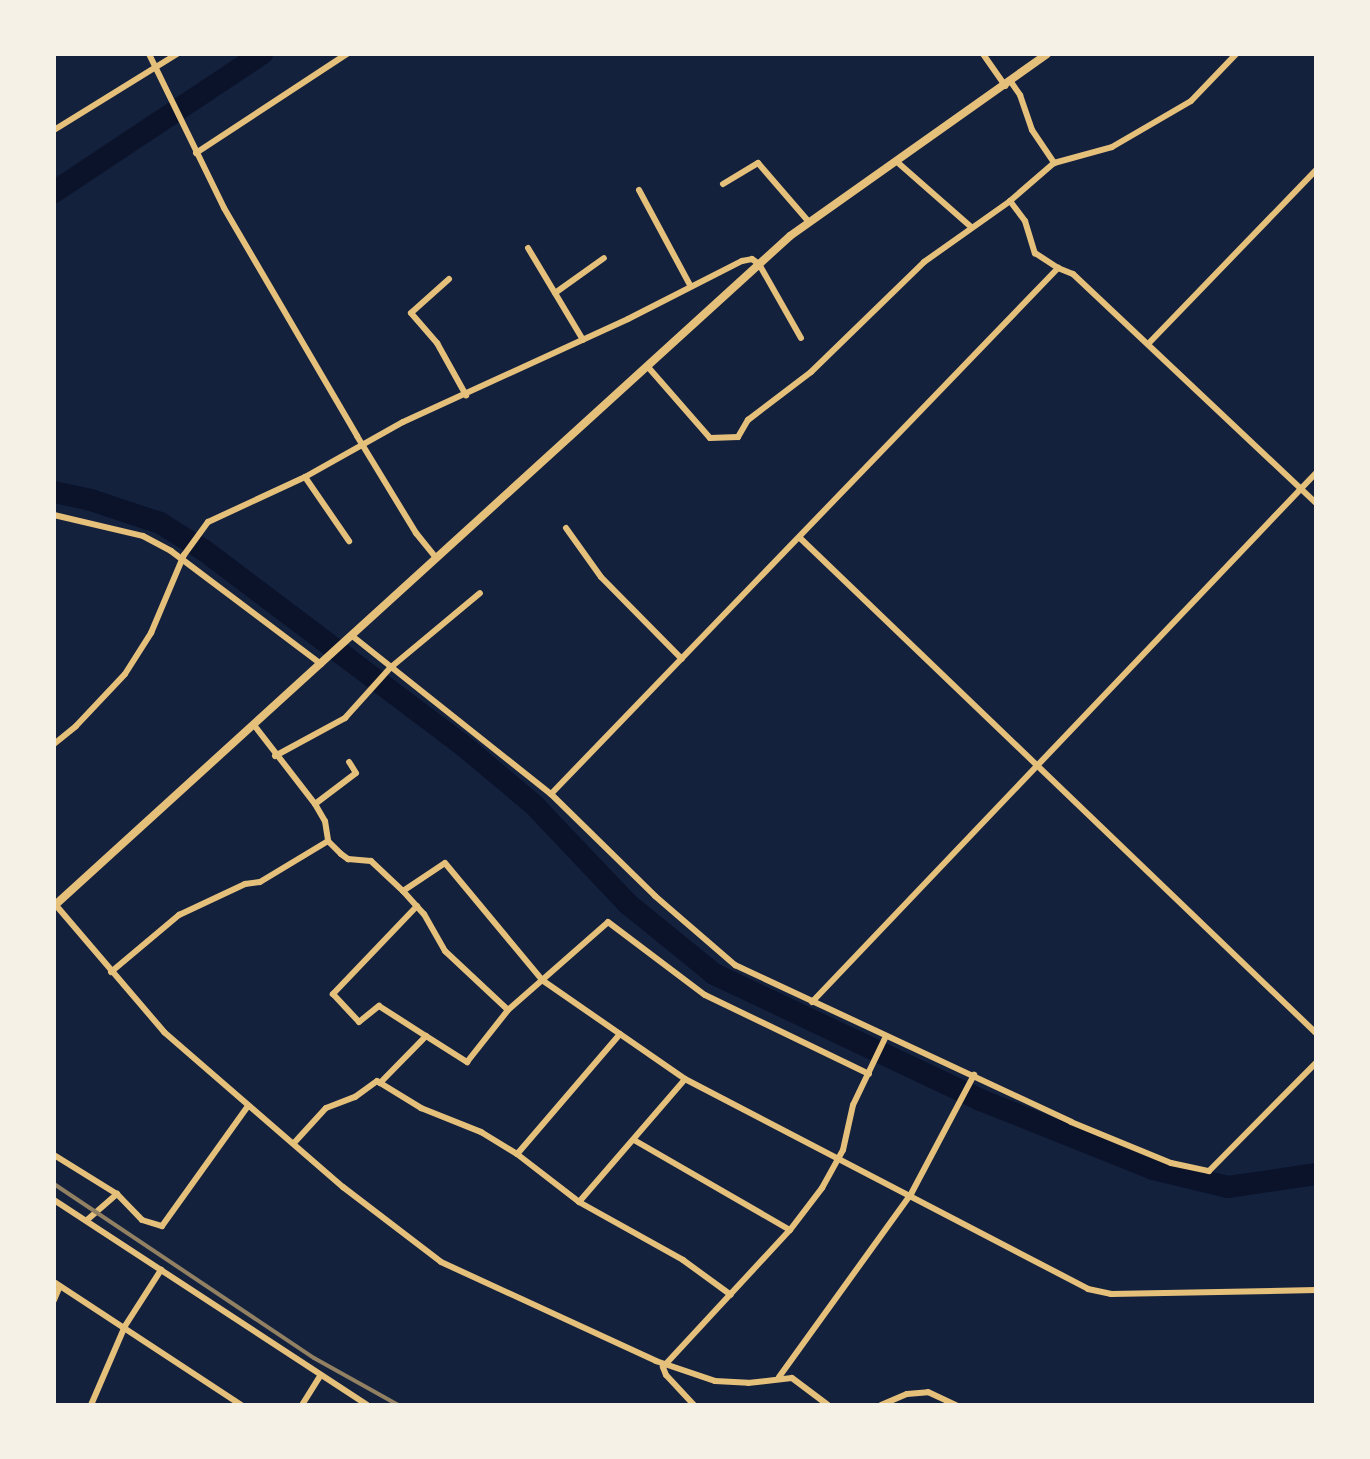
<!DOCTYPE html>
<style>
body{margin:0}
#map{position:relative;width:1370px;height:1459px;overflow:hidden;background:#14213d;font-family:Cabin,sans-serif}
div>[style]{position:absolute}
.river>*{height:22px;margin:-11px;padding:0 11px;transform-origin:11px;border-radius:11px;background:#0b132b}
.minor>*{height:6px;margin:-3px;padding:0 3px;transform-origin:3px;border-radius:3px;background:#e5c07b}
.secondary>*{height:8px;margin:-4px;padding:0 4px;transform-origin:4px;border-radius:4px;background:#e5c07b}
.rail>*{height:4px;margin:-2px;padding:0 2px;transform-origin:2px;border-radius:2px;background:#918062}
span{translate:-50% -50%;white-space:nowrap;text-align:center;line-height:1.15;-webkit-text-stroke:4.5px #f6f1e7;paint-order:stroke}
.frame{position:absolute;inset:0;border:56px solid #f6f1e7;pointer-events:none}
</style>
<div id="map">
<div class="river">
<div style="left:54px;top:192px;width:250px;rotate:-33.6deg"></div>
<div style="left:54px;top:492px;width:38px;rotate:12deg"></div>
<div style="left:91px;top:500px;width:73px;rotate:18.4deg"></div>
<div style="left:160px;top:523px;width:53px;rotate:31.9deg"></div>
<div style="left:205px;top:551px;width:326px;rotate:37deg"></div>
<div style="left:465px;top:747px;width:90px;rotate:40deg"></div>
<div style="left:534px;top:805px;width:137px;rotate:46.5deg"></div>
<div style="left:628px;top:904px;width:111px;rotate:39.1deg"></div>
<div style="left:714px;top:974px;width:292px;rotate:25.3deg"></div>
<div style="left:978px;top:1099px;width:188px;rotate:21.8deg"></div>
<div style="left:1153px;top:1169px;width:77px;rotate:13.5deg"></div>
<div style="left:1228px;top:1187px;width:89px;rotate:-8.4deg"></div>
</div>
<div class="minor">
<div style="left:149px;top:54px;width:171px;rotate:64deg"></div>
<div style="left:224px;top:208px;width:264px;rotate:59.7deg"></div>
<div style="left:357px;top:436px;width:114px;rotate:58.7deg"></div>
<div style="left:416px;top:533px;width:32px;rotate:51deg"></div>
<div style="left:983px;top:54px;width:39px;rotate:55deg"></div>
<div style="left:1011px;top:82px;width:16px;rotate:55deg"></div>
<div style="left:1020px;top:95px;width:37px;rotate:71deg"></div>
<div style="left:1032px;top:130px;width:40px;rotate:56deg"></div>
<div style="left:54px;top:130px;width:145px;rotate:-31.7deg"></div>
<div style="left:196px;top:153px;width:181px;rotate:-33.3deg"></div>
<div style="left:896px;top:161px;width:100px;rotate:41.3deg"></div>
<div style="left:723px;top:184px;width:41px;rotate:-31deg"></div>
<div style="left:758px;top:163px;width:77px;rotate:49.2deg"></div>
<div style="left:639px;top:190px;width:108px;rotate:61.8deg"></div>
<div style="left:1010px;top:201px;width:25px;rotate:53deg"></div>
<div style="left:1025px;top:221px;width:34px;rotate:73deg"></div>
<div style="left:1035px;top:253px;width:27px;rotate:33deg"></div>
<div style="left:528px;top:248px;width:107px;rotate:59.1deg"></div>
<div style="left:449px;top:279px;width:51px;rotate:138.2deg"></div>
<div style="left:411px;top:313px;width:40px;rotate:49deg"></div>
<div style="left:437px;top:343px;width:60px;rotate:60.9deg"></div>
<div style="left:555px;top:293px;width:60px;rotate:-35.5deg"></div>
<div style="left:1149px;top:343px;width:240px;rotate:-46deg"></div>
<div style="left:648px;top:367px;width:94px;rotate:48.9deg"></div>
<div style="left:710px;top:438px;width:28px;rotate:-2deg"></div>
<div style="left:738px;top:437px;width:20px;rotate:-60deg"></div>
<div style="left:748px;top:420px;width:79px;rotate:-37.3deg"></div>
<div style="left:811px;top:372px;width:158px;rotate:-44.2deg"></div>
<div style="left:924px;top:262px;width:105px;rotate:-35.3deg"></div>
<div style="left:1010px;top:201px;width:58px;rotate:-40.8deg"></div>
<div style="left:1054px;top:163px;width:60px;rotate:-15.4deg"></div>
<div style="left:1112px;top:147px;width:91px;rotate:-30.2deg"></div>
<div style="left:1191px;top:101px;width:65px;rotate:-46.2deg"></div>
<div style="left:305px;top:477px;width:78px;rotate:55.5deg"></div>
<div style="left:54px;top:515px;width:91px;rotate:13.3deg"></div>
<div style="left:143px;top:536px;width:32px;rotate:28deg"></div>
<div style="left:171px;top:551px;width:188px;rotate:37deg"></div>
<div style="left:566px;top:528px;width:60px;rotate:54.5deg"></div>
<div style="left:601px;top:577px;width:115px;rotate:45.4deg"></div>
<div style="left:800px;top:538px;width:715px;rotate:43.81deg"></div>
<div style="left:351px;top:635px;width:256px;rotate:38.5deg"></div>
<div style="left:551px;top:794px;width:146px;rotate:44.4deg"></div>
<div style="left:655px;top:896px;width:106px;rotate:40.8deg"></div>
<div style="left:735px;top:965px;width:371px;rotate:25deg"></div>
<div style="left:1071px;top:1122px;width:108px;rotate:22.3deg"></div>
<div style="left:1171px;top:1163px;width:39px;rotate:12deg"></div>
<div style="left:1209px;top:1171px;width:152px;rotate:-45.3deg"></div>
<div style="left:254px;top:725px;width:100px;rotate:52.3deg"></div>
<div style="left:315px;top:804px;width:20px;rotate:60deg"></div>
<div style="left:325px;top:821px;width:20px;rotate:81deg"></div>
<div style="left:328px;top:841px;width:18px;rotate:45deg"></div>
<div style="left:341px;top:854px;width:9px;rotate:36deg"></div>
<div style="left:348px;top:859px;width:23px;rotate:5deg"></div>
<div style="left:371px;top:861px;width:44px;rotate:43.2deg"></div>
<div style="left:403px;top:891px;width:50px;rotate:-33.7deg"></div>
<div style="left:445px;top:863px;width:152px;rotate:50.3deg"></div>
<div style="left:542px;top:980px;width:174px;rotate:34.7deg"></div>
<div style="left:685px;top:1079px;width:454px;rotate:27.5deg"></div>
<div style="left:1088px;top:1289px;width:24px;rotate:12deg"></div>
<div style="left:1111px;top:1294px;width:205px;rotate:-1.1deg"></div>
<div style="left:54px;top:744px;width:28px;rotate:-39deg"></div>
<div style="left:76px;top:726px;width:71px;rotate:-46.7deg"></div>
<div style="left:125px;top:674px;width:49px;rotate:-57.6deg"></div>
<div style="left:151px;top:633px;width:85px;rotate:-67.1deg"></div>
<div style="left:184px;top:555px;width:41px;rotate:-54deg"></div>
<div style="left:208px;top:522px;width:107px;rotate:-24.9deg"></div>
<div style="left:305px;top:477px;width:112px;rotate:-29.3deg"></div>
<div style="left:403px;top:422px;width:247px;rotate:-24.6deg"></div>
<div style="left:628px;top:319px;width:128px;rotate:-27deg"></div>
<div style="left:742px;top:261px;width:10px;rotate:-11deg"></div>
<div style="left:752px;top:259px;width:9px;rotate:36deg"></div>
<div style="left:759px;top:264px;width:85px;rotate:60.4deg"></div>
<div style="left:275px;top:756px;width:80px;rotate:-28.5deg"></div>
<div style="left:345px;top:718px;width:67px;rotate:-48deg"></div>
<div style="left:390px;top:668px;width:117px;rotate:-39.8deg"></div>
<div style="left:551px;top:794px;width:731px;rotate:-46.05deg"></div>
<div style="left:1058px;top:268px;width:16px;rotate:22deg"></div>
<div style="left:1073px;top:274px;width:334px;rotate:43.3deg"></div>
<div style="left:315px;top:804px;width:51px;rotate:-37.1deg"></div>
<div style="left:356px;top:773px;width:13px;rotate:-122deg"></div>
<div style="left:403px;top:891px;width:31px;rotate:48deg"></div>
<div style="left:424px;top:914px;width:43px;rotate:60.4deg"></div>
<div style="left:445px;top:951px;width:86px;rotate:43.1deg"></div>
<div style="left:54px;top:903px;width:170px;rotate:49.5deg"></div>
<div style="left:164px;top:1032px;width:237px;rotate:40.9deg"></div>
<div style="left:343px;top:1187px;width:123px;rotate:37.4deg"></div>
<div style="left:441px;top:1262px;width:237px;rotate:24.7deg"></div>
<div style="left:656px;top:1361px;width:62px;rotate:18.7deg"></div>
<div style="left:715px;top:1381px;width:33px;rotate:3deg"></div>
<div style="left:748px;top:1383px;width:44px;rotate:-6.5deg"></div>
<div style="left:792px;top:1378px;width:45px;rotate:36.9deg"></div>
<div style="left:417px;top:906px;width:122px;rotate:133.7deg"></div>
<div style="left:333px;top:994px;width:38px;rotate:47deg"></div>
<div style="left:359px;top:1022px;width:26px;rotate:-39deg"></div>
<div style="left:379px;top:1006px;width:56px;rotate:32.6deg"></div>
<div style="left:111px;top:972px;width:89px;rotate:-40deg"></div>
<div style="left:179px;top:915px;width:73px;rotate:-25.2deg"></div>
<div style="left:245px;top:884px;width:15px;rotate:-8deg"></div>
<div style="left:260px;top:882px;width:79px;rotate:-31.1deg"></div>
<div style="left:812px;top:1002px;width:731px;rotate:-46.39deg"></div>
<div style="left:620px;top:1034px;width:158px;rotate:130.6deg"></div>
<div style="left:517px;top:1154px;width:78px;rotate:37.7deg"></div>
<div style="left:579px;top:1202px;width:119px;rotate:29.1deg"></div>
<div style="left:683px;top:1260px;width:59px;rotate:36.1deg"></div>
<div style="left:380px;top:1083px;width:66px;rotate:-45.6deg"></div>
<div style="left:426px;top:1036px;width:49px;rotate:32.4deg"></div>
<div style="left:467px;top:1062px;width:66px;rotate:-51.7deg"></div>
<div style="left:508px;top:1010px;width:133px;rotate:-41.3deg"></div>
<div style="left:608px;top:922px;width:121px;rotate:37deg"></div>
<div style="left:705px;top:995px;width:182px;rotate:25.7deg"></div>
<div style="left:634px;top:1140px;width:180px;rotate:30deg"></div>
<div style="left:294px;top:1143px;width:47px;rotate:-47.6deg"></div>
<div style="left:326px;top:1108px;width:31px;rotate:-21deg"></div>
<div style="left:355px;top:1097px;width:27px;rotate:-36deg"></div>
<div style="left:377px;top:1081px;width:52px;rotate:31.5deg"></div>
<div style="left:421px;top:1108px;width:65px;rotate:21.8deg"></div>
<div style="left:481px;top:1132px;width:42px;rotate:31.4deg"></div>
<div style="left:54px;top:1155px;width:74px;rotate:31.8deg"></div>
<div style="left:117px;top:1194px;width:36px;rotate:46deg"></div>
<div style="left:142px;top:1220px;width:21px;rotate:17deg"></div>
<div style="left:162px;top:1226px;width:148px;rotate:-54.4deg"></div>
<div style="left:54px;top:1200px;width:374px;rotate:33.2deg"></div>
<div style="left:579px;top:1202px;width:162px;rotate:-49.2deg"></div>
<div style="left:87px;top:1220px;width:40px;rotate:-41deg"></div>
<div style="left:54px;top:1282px;width:224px;rotate:33.3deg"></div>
<div style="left:54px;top:1300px;width:15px;rotate:-67deg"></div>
<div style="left:779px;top:1377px;width:226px;rotate:-54.2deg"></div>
<div style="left:911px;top:1194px;width:135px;rotate:-62.1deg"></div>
<div style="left:91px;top:1405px;width:86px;rotate:-66.7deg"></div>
<div style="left:125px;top:1326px;width:67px;rotate:-57.3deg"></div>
<div style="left:302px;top:1405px;width:34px;rotate:-58deg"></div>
<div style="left:694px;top:1405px;width:41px;rotate:-133deg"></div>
<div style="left:666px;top:1375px;width:9px;rotate:-111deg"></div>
<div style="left:663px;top:1367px;width:187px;rotate:-47.2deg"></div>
<div style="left:790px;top:1230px;width:53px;rotate:-52.7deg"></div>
<div style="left:822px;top:1188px;width:43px;rotate:-61.1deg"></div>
<div style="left:843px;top:1150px;width:46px;rotate:-77.5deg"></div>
<div style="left:853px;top:1105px;width:76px;rotate:-64.4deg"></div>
<div style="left:881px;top:1405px;width:28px;rotate:-23deg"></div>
<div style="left:907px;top:1394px;width:21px;rotate:-5deg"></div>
<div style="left:928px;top:1392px;width:31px;rotate:25deg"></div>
</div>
<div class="secondary">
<div style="left:54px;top:906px;width:995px;rotate:-42.31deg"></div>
<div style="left:790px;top:236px;width:315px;rotate:-35.3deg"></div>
</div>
<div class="rail">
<div style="left:54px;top:1184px;width:313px;rotate:33.8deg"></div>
<div style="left:314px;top:1358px;width:96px;rotate:29.2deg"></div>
</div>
<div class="frame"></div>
</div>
